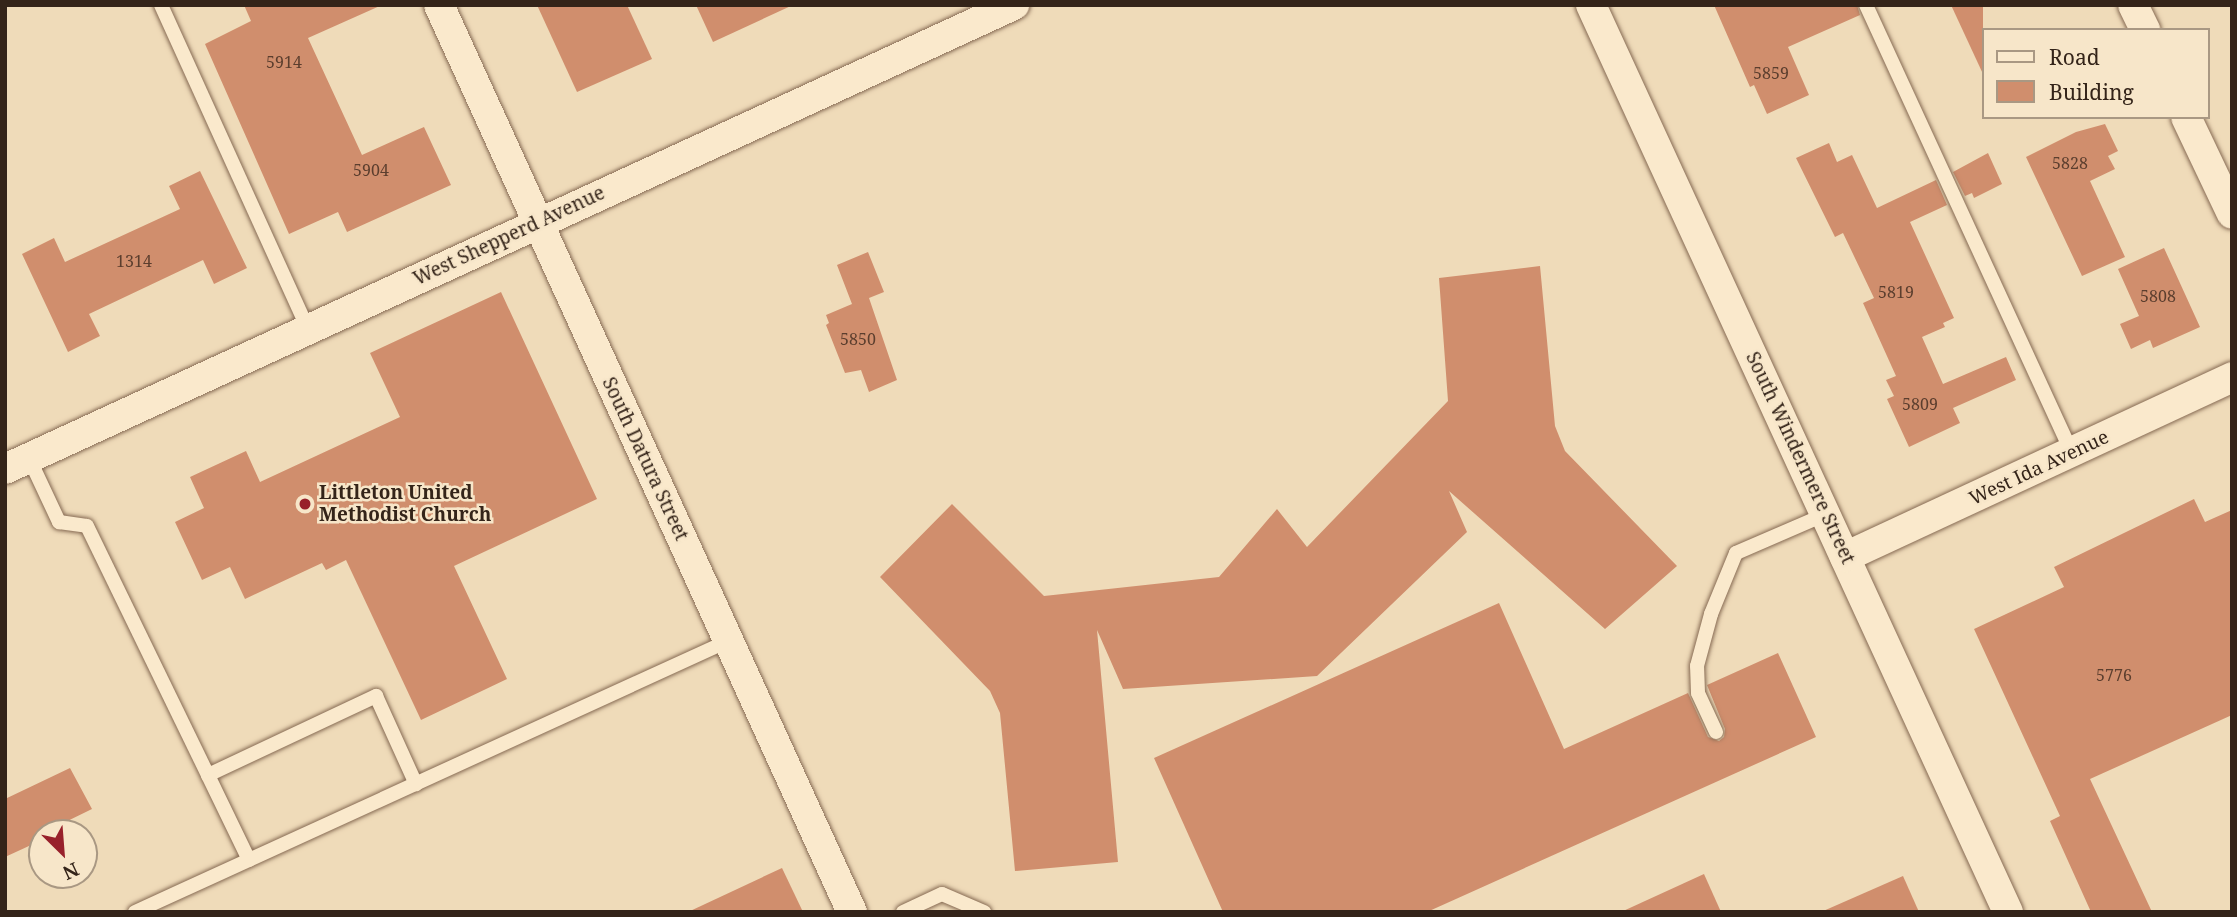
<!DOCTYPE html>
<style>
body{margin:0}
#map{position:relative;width:2237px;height:917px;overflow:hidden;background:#efdbb9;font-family:"Noto Serif",serif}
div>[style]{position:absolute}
.building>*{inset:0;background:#d08e6d}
.roads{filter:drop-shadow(0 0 2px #866a53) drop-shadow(0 0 2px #866a53)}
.lane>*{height:14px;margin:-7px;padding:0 7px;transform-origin:7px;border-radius:7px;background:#fae9cc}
.street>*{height:30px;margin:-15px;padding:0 15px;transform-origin:15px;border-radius:15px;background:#fae9cc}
.dots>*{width:19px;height:19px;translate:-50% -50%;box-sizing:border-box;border:4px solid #f7e6c9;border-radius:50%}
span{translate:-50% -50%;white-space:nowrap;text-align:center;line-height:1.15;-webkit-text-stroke:5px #f7e6c9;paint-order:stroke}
.number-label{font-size:16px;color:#5b3e2e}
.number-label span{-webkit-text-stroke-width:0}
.street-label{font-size:19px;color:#342419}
.poi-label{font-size:19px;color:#342419;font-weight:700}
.left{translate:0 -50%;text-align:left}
.frame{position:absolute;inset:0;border:7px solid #342419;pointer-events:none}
.legend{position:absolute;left:1982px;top:28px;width:228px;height:91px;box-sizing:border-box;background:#f7e6c9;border:2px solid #a99883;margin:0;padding:9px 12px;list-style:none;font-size:21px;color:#342419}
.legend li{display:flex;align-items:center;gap:14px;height:35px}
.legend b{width:35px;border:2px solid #a99883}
.north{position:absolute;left:28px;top:819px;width:70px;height:70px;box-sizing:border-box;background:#f7e6c9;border:2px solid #a99883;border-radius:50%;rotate:155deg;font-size:19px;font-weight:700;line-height:28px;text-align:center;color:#342419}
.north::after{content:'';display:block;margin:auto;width:24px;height:32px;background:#98212b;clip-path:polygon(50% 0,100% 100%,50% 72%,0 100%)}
</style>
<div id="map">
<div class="building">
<div style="clip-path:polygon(244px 5px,382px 5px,308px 38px,362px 155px,424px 127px,451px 185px,347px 232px,338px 212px,289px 234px,205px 44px,251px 21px)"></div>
<div style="clip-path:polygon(537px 5px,627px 5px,652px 59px,577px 92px)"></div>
<div style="clip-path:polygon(696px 5px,793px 5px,713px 42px)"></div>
<div style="clip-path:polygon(1714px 5px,1857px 5px,1860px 15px,1788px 47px,1809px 95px,1767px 114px,1754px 85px,1750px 87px)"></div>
<div style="clip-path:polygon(1951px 5px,1983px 5px,1983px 74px)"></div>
<div style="clip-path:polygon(2105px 124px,2118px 151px,2108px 156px,2115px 169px,2090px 181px,2125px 257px,2082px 276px,2026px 157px,2076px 132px)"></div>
<div style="clip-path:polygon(1829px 143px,1837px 162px,1852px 155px,1877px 208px,1936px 180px,1947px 205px,1910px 222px,1954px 318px,1943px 323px,1945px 327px,1922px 337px,1943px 384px,2006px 357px,2016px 380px,1953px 408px,1960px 423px,1909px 447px,1887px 399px,1894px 396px,1886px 380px,1896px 376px,1863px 303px,1874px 298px,1843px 233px,1835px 237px,1796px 158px)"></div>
<div style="clip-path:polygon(1988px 153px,2002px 184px,1974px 198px,1972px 193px,1965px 196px,1953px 172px)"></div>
<div style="clip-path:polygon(200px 171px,247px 268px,214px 284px,203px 260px,89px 314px,100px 336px,68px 352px,22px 254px,54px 238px,65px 262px,180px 209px,169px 186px)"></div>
<div style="clip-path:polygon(2164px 248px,2200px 327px,2153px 348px,2150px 340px,2131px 349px,2120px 324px,2139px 316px,2118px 269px)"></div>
<div style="clip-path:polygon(868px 252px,884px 292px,869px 298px,897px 380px,869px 392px,861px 370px,845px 373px,826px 325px,829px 323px,826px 315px,852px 304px,837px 265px)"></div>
<div style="clip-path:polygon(1540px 266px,1555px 426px,1565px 451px,1677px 566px,1605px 629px,1449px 491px,1467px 532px,1317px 676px,1123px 689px,1097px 630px,1118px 862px,1015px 871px,1000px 713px,990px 691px,880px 577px,952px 504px,1044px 596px,1219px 577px,1277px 509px,1307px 547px,1448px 401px,1439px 278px)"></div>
<div style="clip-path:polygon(501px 292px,597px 499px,454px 566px,507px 679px,421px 720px,346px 560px,326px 570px,322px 563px,245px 599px,230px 567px,202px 580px,175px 522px,204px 508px,190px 477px,246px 451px,260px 482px,400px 417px,370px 353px)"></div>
<div style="clip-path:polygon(2194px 499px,2205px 522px,2232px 510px,2232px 715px,2090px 779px,2152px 912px,2091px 912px,2050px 821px,2060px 816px,1974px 629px,2064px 587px,2054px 567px)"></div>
<div style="clip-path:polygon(1499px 603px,1564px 749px,1688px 693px,1708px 737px,1719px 741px,1724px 737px,1725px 729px,1707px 685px,1778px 653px,1816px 737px,1427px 912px,1223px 912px,1154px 758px)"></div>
<div style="clip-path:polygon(70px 768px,92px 809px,47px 831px,48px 833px,42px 833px,42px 840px,5px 857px,5px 799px)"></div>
<div style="clip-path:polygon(782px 868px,803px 912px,688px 912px)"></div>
<div style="clip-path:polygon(1704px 874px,1721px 912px,1621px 912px)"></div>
<div style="clip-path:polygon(1903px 876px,1919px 912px,1821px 912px)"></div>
</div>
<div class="roads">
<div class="lane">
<div style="left:161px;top:5px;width:356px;rotate:65.6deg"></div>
<div style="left:1866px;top:5px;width:493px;rotate:65.3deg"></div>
<div style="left:29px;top:458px;width:71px;rotate:64.9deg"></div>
<div style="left:59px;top:522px;width:28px;rotate:8deg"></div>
<div style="left:87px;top:526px;width:277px;rotate:64.1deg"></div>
<div style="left:1716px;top:732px;width:43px;rotate:-114.8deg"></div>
<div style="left:1698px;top:693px;width:27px;rotate:-92deg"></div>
<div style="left:1697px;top:666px;width:54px;rotate:-74.9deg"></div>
<div style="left:1711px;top:614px;width:66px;rotate:-67.7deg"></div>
<div style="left:1736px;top:553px;width:98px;rotate:-23.4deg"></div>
<div style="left:249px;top:860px;width:94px;rotate:-115.8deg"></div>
<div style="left:208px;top:775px;width:186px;rotate:-25.2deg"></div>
<div style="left:376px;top:696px;width:97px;rotate:65.6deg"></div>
<div style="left:135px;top:912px;width:652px;rotate:-24.56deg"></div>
<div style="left:903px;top:912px;width:43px;rotate:-24.8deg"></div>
<div style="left:942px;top:894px;width:46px;rotate:23.2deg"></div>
</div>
<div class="street">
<div style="left:439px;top:5px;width:997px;rotate:65.52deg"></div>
<div style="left:1591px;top:5px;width:998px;rotate:65.31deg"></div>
<div style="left:2133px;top:5px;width:28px;rotate:64deg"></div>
<div style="left:2186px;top:117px;width:107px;rotate:64.6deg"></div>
<div style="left:5px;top:469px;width:1111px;rotate:-24.7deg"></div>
<div style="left:1845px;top:557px;width:427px;rotate:-24.9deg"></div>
</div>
</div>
<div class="dots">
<div style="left:305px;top:504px;background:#98212b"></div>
</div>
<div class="number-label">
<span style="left:284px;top:62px">5914</span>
<span style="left:1771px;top:73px">5859</span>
<span style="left:2070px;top:163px">5828</span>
<span style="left:371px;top:170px">5904</span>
<span style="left:134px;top:261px">1314</span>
<span style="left:1896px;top:292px">5819</span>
<span style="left:2158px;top:296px">5808</span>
<span style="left:858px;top:339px">5850</span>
<span style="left:1920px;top:404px">5809</span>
<span style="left:2114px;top:675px">5776</span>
</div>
<div class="street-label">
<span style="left:509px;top:236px;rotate:-25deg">West Shepperd Avenue</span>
<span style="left:1800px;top:458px;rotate:65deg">South Windermere Street</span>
<span style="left:645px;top:459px;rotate:65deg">South Datura Street</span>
<span style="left:2039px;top:468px;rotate:-25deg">West Ida Avenue</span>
</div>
<div class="poi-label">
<span class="left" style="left:319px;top:504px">Littleton United<br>Methodist Church</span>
</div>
<div class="frame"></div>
<ul class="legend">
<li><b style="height:9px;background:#fae9cc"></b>Road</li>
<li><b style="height:19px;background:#d08e6d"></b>Building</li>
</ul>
<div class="north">N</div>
</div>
